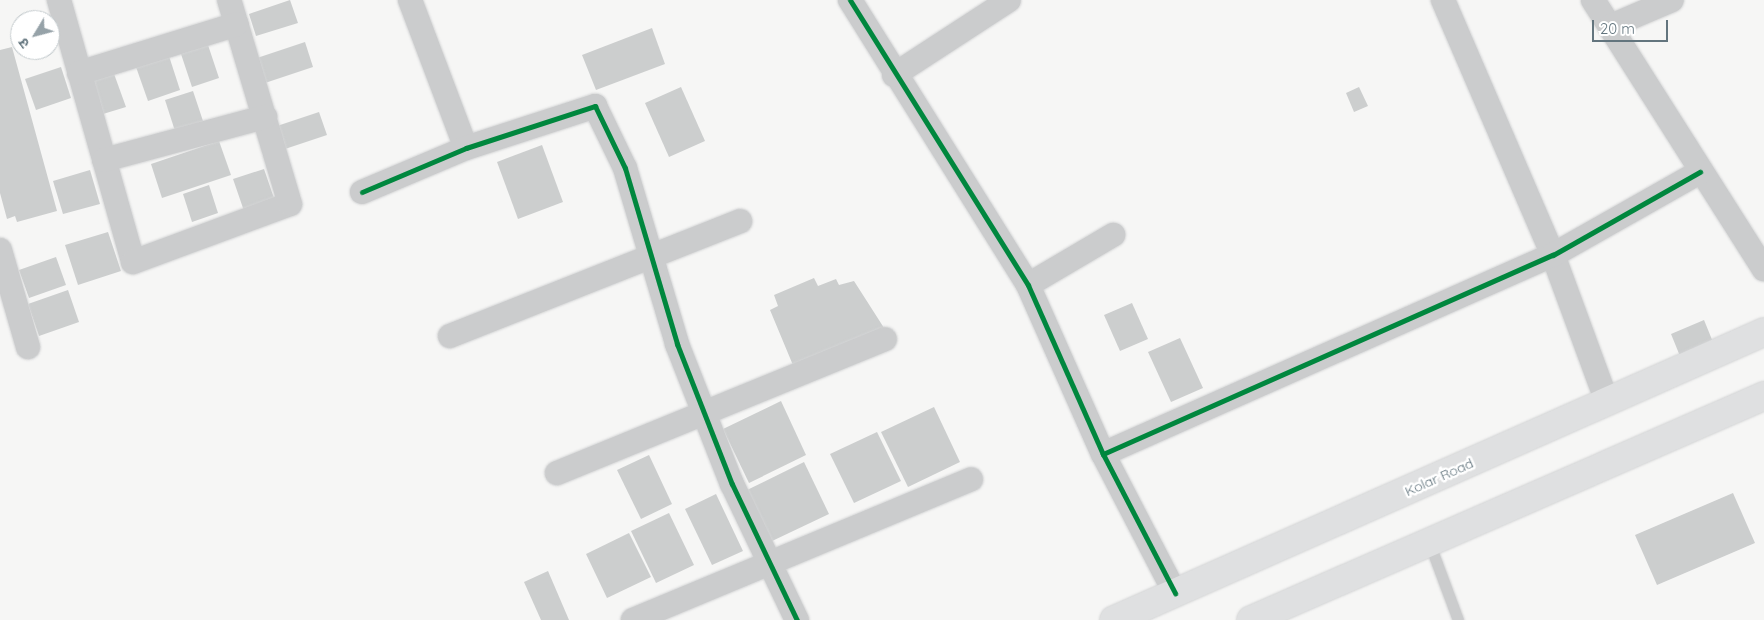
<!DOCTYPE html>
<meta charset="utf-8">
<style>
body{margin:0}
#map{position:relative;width:1764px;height:620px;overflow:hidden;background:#f6f6f5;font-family:Quicksand,"Noto Sans Devanagari",sans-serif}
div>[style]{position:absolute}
.building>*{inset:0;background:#cccece}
.roads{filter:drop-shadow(0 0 1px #d3d4d5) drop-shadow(0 0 1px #d3d4d5)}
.lane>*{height:11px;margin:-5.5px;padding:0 5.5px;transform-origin:5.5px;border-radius:5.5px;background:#cbcccd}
.street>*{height:24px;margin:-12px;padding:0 12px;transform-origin:12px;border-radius:12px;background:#cbcccd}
.secondary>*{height:28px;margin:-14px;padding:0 14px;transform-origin:14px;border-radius:14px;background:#dfe0e1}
.cycleway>*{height:5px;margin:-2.5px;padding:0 2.5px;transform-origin:2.5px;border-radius:2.5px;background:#00873e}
span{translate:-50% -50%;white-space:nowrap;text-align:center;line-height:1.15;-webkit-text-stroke:5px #fff;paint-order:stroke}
.street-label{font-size:14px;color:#63757e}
.north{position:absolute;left:10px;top:10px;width:50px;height:50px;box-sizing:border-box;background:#fff;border:1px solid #c1c8cb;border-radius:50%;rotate:233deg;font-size:14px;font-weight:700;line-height:20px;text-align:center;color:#63757e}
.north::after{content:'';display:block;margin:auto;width:18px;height:22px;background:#96a2a8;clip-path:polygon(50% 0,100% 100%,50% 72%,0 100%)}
.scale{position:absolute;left:1592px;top:20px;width:76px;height:22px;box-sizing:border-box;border:2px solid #63757e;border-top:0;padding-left:6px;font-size:15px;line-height:18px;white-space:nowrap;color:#63757e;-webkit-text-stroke:4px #fff;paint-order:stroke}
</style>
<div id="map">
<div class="building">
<div style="clip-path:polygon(290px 0,298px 23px,256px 36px,249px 14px)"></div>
<div style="clip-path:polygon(652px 28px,665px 64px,596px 90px,582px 55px)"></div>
<div style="clip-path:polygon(305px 42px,313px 67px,265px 83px,257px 58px)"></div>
<div style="clip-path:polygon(208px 45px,219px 78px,192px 87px,181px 54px)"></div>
<div style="clip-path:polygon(12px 47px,57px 211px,17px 222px,15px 216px,7px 219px,0 193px,0 50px)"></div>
<div style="clip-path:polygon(169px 56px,180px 90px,148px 101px,136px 67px)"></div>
<div style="clip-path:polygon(61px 67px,71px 98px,36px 110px,25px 79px)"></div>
<div style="clip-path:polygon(113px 71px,126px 107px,103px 114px,91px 78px)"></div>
<div style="clip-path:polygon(681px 87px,705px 141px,669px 157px,645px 103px)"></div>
<div style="clip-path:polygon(1359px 87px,1368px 106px,1354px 112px,1346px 93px)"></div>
<div style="clip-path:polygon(193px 91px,203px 121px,175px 131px,165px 100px)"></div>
<div style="clip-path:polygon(319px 112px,327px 135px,285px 149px,277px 126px)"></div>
<div style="clip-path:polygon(219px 141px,231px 175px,162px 198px,151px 164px)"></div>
<div style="clip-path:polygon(542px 145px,563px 202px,518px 219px,497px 162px)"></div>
<div style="clip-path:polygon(264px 169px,275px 201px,244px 211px,233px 179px)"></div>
<div style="clip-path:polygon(90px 170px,100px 204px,63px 214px,53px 181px)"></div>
<div style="clip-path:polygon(209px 185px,218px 213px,192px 222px,183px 194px)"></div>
<div style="clip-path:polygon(108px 232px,121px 271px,78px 285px,65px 245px)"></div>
<div style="clip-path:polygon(56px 257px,66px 285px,29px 298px,19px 270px)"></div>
<div style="clip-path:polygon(814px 278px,818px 286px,836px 279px,839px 285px,854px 281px,886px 331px,795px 370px,770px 310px,778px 306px,774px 295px)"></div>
<div style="clip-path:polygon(68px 290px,79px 322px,39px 336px,28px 304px)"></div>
<div style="clip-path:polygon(1132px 303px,1148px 339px,1120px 351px,1104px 315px)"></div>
<div style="clip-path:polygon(1704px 320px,1717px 352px,1684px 366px,1671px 334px)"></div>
<div style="clip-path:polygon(1180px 338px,1203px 388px,1171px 402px,1148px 352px)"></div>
<div style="clip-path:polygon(781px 401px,806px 455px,749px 483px,723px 429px)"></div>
<div style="clip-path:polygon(934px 407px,960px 462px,908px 487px,881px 432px)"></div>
<div style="clip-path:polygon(877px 432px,901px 481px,854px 503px,830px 454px)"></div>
<div style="clip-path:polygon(649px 455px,672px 504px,641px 519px,617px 470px)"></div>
<div style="clip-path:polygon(804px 462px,829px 514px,770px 542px,745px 491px)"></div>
<div style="clip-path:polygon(1733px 493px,1755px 543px,1657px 585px,1635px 535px)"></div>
<div style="clip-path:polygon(716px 494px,743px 551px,712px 565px,685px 509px)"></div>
<div style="clip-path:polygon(669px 513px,694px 565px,656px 583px,631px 531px)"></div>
<div style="clip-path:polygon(629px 533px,651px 577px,607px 598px,586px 554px)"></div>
<div style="clip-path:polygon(548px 571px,569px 620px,541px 620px,524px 582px)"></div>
</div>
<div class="roads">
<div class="lane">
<div style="left:1429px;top:542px;width:83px;rotate:69.6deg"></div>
</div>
<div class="street">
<div style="left:59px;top:0;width:272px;rotate:74.2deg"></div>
<div style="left:133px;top:262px;width:167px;rotate:-20.3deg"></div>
<div style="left:290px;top:204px;width:213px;rotate:-106.6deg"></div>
<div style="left:410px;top:0;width:158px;rotate:69.3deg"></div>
<div style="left:850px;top:0;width:336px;rotate:58deg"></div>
<div style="left:1028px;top:285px;width:185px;rotate:66.1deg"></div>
<div style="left:1103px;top:454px;width:157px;rotate:62.6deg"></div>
<div style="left:1443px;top:0;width:278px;rotate:66.7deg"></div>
<div style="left:1553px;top:255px;width:157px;rotate:69.8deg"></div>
<div style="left:1593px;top:0;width:319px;rotate:57.6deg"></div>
<div style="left:1611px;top:26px;width:66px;rotate:-23.1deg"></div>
<div style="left:79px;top:73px;width:165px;rotate:-17.2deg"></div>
<div style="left:894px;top:75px;width:137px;rotate:-33.1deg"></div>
<div style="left:104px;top:160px;width:167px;rotate:-15deg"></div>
<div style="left:362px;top:192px;width:113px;rotate:-22.9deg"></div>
<div style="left:466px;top:148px;width:136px;rotate:-18deg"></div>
<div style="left:595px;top:106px;width:69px;rotate:64.2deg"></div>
<div style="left:625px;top:168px;width:184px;rotate:73.5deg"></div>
<div style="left:677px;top:344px;width:150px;rotate:68.6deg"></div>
<div style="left:732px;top:484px;width:151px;rotate:64.5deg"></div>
<div style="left:0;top:250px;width:101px;rotate:73.9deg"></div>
<div style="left:1028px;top:285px;width:99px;rotate:-30.5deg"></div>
<div style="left:450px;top:336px;width:312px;rotate:-21.6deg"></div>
<div style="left:1103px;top:454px;width:492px;rotate:-23.9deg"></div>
<div style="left:1553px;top:255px;width:169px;rotate:-29.5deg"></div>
<div style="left:557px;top:473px;width:354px;rotate:-22.2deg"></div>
<div style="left:633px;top:620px;width:366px;rotate:-22.6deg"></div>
</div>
<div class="secondary">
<div style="left:1114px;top:620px;width:711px;rotate:-23.9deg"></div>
<div style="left:1251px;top:620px;width:560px;rotate:-23.59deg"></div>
</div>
</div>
<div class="cycleway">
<div style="left:850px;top:0;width:336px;rotate:58deg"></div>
<div style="left:1028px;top:285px;width:185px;rotate:66.1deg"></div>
<div style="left:1103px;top:454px;width:157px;rotate:62.6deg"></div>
<div style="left:362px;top:192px;width:113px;rotate:-22.9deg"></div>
<div style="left:466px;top:148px;width:136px;rotate:-18deg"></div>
<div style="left:595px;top:106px;width:69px;rotate:64.2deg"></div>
<div style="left:625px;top:168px;width:184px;rotate:73.5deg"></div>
<div style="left:677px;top:344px;width:150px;rotate:68.6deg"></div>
<div style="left:732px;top:484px;width:151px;rotate:64.5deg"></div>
<div style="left:1103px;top:454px;width:492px;rotate:-23.9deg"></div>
<div style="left:1553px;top:255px;width:169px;rotate:-29.5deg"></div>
</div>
<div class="street-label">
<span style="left:1439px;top:477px;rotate:-24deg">Kolar Road</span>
</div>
<div class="north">उ</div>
<div class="scale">20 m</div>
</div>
